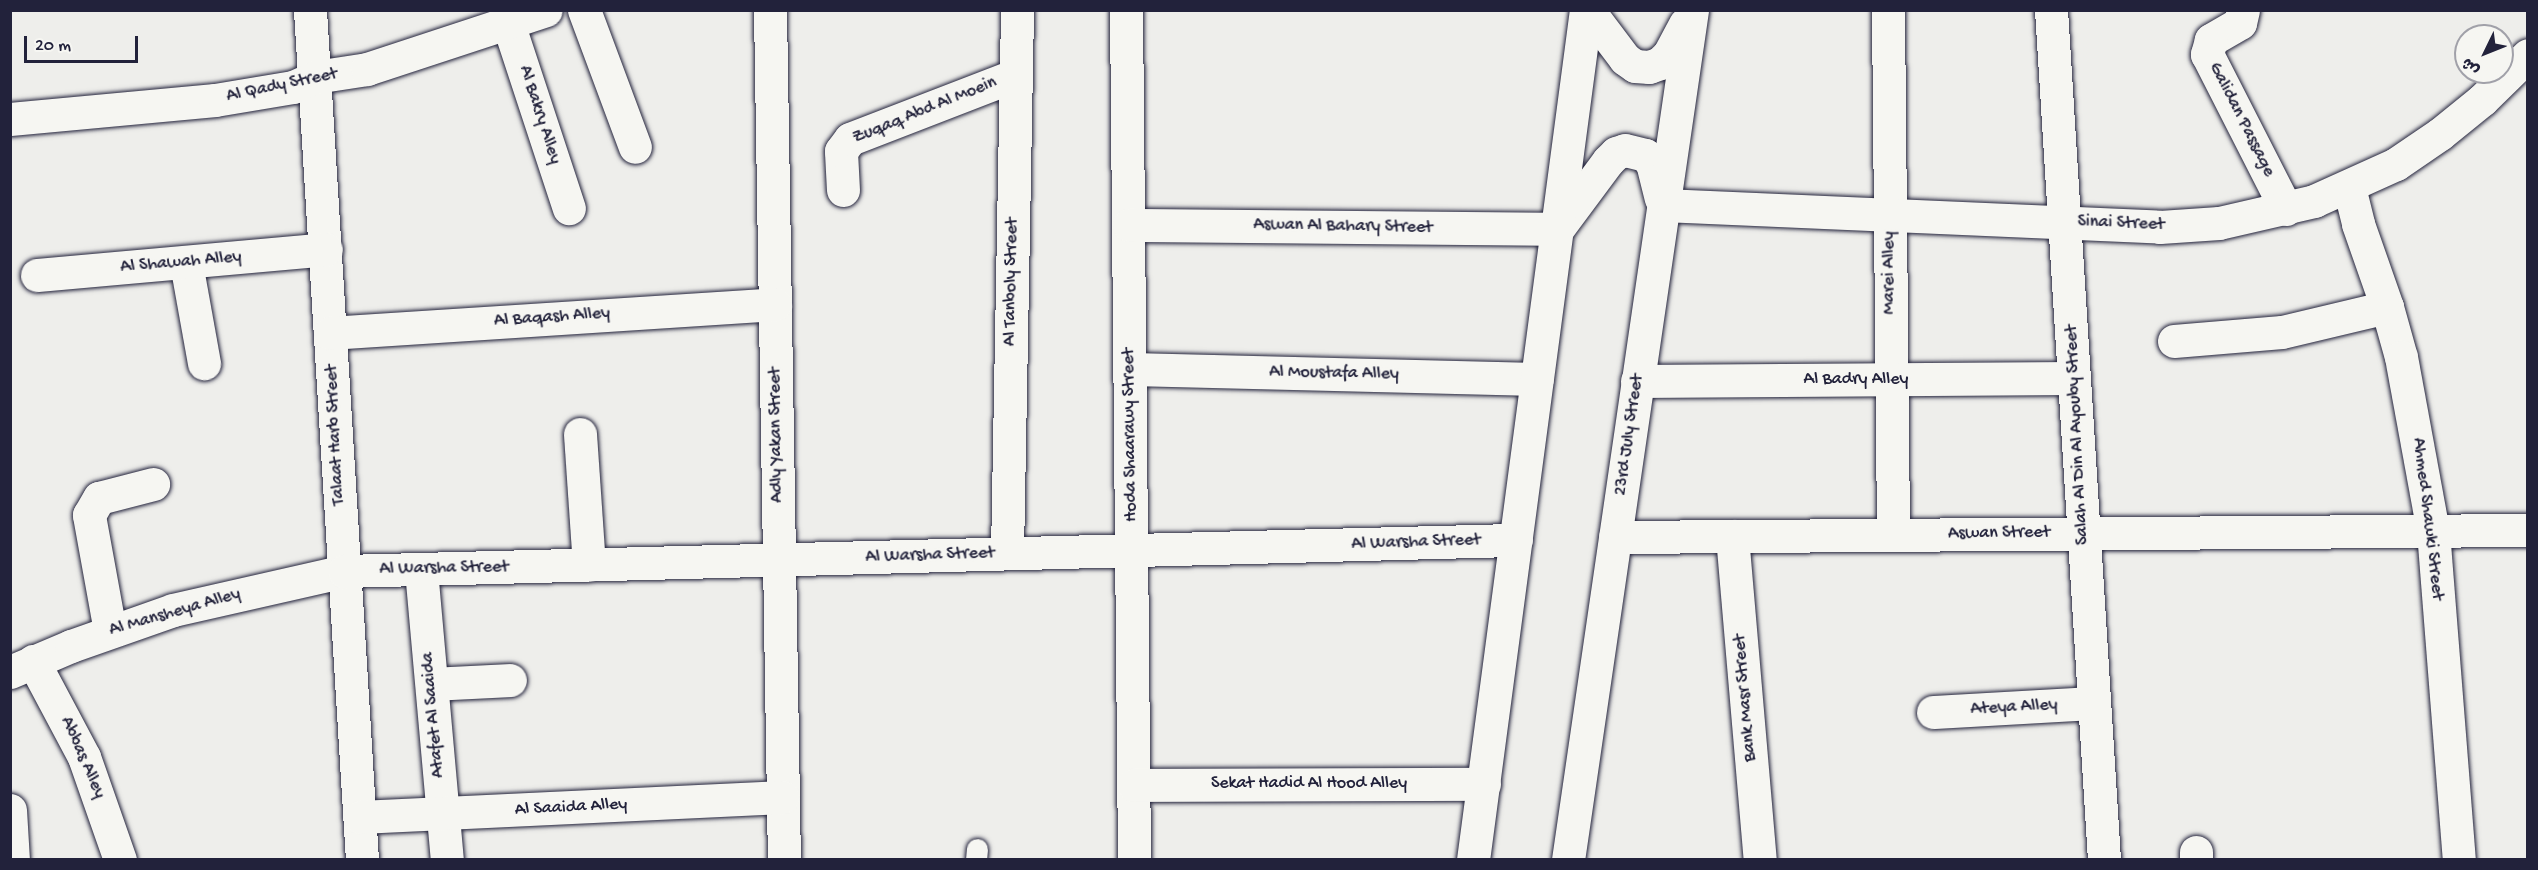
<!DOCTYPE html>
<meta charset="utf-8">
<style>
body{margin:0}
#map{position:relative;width:2538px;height:870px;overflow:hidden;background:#eeeeeb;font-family:"Gochi Hand","Playpen Sans Arabic",sans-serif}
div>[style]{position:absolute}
.roads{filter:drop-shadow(0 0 2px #22223b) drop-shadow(0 0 2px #22223b)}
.lane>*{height:21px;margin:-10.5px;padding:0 10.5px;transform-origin:10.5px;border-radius:10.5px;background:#f6f6f2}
.street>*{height:33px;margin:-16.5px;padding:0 16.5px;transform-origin:16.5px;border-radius:16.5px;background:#f6f6f2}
.secondary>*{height:33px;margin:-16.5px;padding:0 16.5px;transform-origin:16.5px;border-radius:16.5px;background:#f6f6f2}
.primary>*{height:33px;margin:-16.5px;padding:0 16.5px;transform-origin:16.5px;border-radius:16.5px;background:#f6f6f2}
span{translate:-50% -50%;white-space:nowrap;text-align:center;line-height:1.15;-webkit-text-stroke:4.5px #f6f6f2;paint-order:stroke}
.street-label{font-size:18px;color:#22223b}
.frame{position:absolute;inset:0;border:12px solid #22223b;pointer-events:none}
.north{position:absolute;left:2454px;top:24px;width:60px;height:60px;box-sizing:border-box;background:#f6f6f2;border:2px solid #a1a1a9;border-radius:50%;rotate:227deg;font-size:16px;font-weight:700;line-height:24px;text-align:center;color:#22223b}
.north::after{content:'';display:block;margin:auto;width:21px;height:27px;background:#22223b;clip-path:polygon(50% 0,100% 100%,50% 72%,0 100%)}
.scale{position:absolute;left:24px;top:36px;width:114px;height:27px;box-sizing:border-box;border:3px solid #22223b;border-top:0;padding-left:8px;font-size:18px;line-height:21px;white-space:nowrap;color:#22223b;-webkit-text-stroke:4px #f6f6f2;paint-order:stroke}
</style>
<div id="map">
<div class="roads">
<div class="lane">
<div style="left:976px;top:860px;width:11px;rotate:-85deg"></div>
</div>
<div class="street">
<div style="left:310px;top:10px;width:852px;rotate:86.5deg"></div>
<div style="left:584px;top:10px;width:146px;rotate:69.6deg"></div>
<div style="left:770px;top:10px;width:850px;rotate:89.06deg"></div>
<div style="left:1126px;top:10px;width:850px;rotate:89.46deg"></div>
<div style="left:1888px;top:10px;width:525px;rotate:89.45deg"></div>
<div style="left:2243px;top:10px;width:13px;rotate:103deg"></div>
<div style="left:2240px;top:23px;width:34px;rotate:150deg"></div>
<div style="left:2211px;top:40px;width:15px;rotate:106deg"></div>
<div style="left:2207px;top:54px;width:174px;rotate:63deg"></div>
<div style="left:508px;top:23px;width:195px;rotate:71.8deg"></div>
<div style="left:10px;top:119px;width:206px;rotate:-5.3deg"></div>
<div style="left:215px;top:100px;width:79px;rotate:-9.5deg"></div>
<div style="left:293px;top:87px;width:24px;rotate:-24deg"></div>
<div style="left:315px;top:77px;width:53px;rotate:-8.7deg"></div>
<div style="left:367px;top:69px;width:188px;rotate:-18.2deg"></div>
<div style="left:2349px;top:187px;width:38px;rotate:76deg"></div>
<div style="left:2358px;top:224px;width:88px;rotate:70.7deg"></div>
<div style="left:2387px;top:307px;width:52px;rotate:74.4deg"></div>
<div style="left:2401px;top:357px;width:177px;rotate:79.6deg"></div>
<div style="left:2433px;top:531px;width:330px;rotate:85.5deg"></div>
<div style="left:843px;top:190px;width:39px;rotate:-93deg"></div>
<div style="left:841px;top:151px;width:15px;rotate:-53deg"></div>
<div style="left:850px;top:139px;width:178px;rotate:-21.1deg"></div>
<div style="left:1663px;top:205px;width:497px;rotate:2.5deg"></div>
<div style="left:2160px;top:227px;width:59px;rotate:-3.9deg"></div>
<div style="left:2219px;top:223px;width:98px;rotate:-13deg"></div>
<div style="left:2314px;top:201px;width:90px;rotate:-24.3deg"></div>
<div style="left:2396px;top:164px;width:53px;rotate:-34.3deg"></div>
<div style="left:2440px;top:134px;width:54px;rotate:-39deg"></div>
<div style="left:2482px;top:100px;width:64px;rotate:-44.4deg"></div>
<div style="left:1129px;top:225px;width:428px;rotate:0.5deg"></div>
<div style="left:186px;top:263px;width:102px;rotate:79.8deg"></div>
<div style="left:37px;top:275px;width:290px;rotate:-5.1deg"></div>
<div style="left:330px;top:333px;width:446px;rotate:-3.7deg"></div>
<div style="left:2174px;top:341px;width:108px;rotate:-4.8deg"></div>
<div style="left:2282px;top:332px;width:108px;rotate:-13.4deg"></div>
<div style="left:1131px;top:369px;width:406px;rotate:1.4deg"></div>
<div style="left:1637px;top:381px;width:437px;rotate:-0.4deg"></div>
<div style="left:580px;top:434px;width:131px;rotate:86.1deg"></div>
<div style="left:1732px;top:536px;width:325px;rotate:85.1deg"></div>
<div style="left:1615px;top:537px;width:913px;rotate:-0.44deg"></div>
<div style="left:1007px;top:553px;width:543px;rotate:-88.94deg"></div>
<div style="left:421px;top:570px;width:291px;rotate:84.9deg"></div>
<div style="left:110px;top:631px;width:118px;rotate:-100.3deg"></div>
<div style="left:89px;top:515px;width:20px;rotate:-60deg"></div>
<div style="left:99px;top:498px;width:56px;rotate:-14.5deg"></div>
<div style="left:33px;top:661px;width:109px;rotate:62deg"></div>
<div style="left:84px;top:757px;width:109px;rotate:70.7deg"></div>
<div style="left:10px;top:672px;width:66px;rotate:-23.1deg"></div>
<div style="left:71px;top:646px;width:108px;rotate:-19.4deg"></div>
<div style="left:173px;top:610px;width:175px;rotate:-12.8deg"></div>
<div style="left:344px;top:571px;width:1172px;rotate:-1.52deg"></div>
<div style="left:432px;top:684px;width:78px;rotate:-2.9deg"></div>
<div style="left:1933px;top:712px;width:161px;rotate:-3.2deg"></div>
<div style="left:1134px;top:785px;width:350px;rotate:-0.2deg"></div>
<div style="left:10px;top:810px;width:50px;rotate:86.6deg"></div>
<div style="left:360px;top:817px;width:423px;rotate:-2.7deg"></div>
<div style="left:2196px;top:852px;width:8px;rotate:90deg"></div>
</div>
<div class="secondary">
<div style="left:2051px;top:10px;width:852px;rotate:86.43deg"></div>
</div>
<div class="primary">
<div style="left:1588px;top:10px;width:61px;rotate:52.9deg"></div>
<div style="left:1625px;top:59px;width:12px;rotate:35deg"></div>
<div style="left:1635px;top:66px;width:14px;rotate:4deg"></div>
<div style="left:1649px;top:67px;width:12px;rotate:-20deg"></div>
<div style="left:1660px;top:63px;width:13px;rotate:-45deg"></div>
<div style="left:1669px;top:54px;width:34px;rotate:-62deg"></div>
<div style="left:1559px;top:227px;width:82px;rotate:-53.4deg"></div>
<div style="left:1608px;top:161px;width:11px;rotate:-45deg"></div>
<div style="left:1616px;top:153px;width:9px;rotate:-18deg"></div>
<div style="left:1625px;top:150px;width:21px;rotate:14deg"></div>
<div style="left:1645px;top:155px;width:11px;rotate:49deg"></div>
<div style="left:1652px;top:163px;width:36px;rotate:76deg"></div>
<div style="left:1473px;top:860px;width:857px;rotate:-82.43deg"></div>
<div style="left:1568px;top:860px;width:859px;rotate:-81.7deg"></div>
</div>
</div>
<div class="street-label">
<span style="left:282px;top:86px;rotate:-12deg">Al Qady Street</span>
<span style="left:925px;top:111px;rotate:-22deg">Zuqaq Abd Al Moein</span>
<span style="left:539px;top:115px;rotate:72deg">Al Bakry Alley</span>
<span style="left:2241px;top:120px;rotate:63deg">Galidan Passage</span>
<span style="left:2121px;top:224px;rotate:2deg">Sinai Street</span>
<span style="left:1343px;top:227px;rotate:1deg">Aswan Al Bahary Street</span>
<span style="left:181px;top:263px;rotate:-5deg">Al Shawah Alley</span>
<span style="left:1890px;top:273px;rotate:-90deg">Marei Alley</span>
<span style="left:1012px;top:282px;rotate:-89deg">Al Tanboly Street</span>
<span style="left:552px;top:318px;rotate:-4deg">Al Baqash Alley</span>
<span style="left:1334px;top:374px;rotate:1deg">Al Moustafa Alley</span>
<span style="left:1856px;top:380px">Al Badry Alley</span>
<span style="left:336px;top:435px;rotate:-93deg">Talaat Harb Street</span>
<span style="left:777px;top:435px;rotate:-91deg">Adly Yakan Street</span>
<span style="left:1131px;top:435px;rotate:-91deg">Hoda Shaarawy Street</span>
<span style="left:1630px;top:435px;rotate:-82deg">23rd July Street</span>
<span style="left:2078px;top:435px;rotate:-93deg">Salah Al Din Al Ayouby Street</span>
<span style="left:2427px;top:519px;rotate:83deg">Ahmed Shawki Street</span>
<span style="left:1999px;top:534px;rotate:-1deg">Aswan Street</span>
<span style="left:1416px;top:543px;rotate:-2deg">Al Warsha Street</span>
<span style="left:930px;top:556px;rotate:-2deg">Al Warsha Street</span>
<span style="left:444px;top:569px;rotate:-1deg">Al Warsha Street</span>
<span style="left:175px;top:613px;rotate:-16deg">Al Mansheya Alley</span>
<span style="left:1746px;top:698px;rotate:-95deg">Bank Masr Street</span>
<span style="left:2014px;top:708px;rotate:-3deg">Ateya Alley</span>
<span style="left:434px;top:715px;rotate:-95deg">Atafet Al Saaida</span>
<span style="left:82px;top:758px;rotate:66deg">Abbas Alley</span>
<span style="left:1309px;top:784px">Sekat Hadid Al Hood Alley</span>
<span style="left:571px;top:808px;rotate:-3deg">Al Saaida Alley</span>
</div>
<div class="frame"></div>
<div class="north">ش</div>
<div class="scale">20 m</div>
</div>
